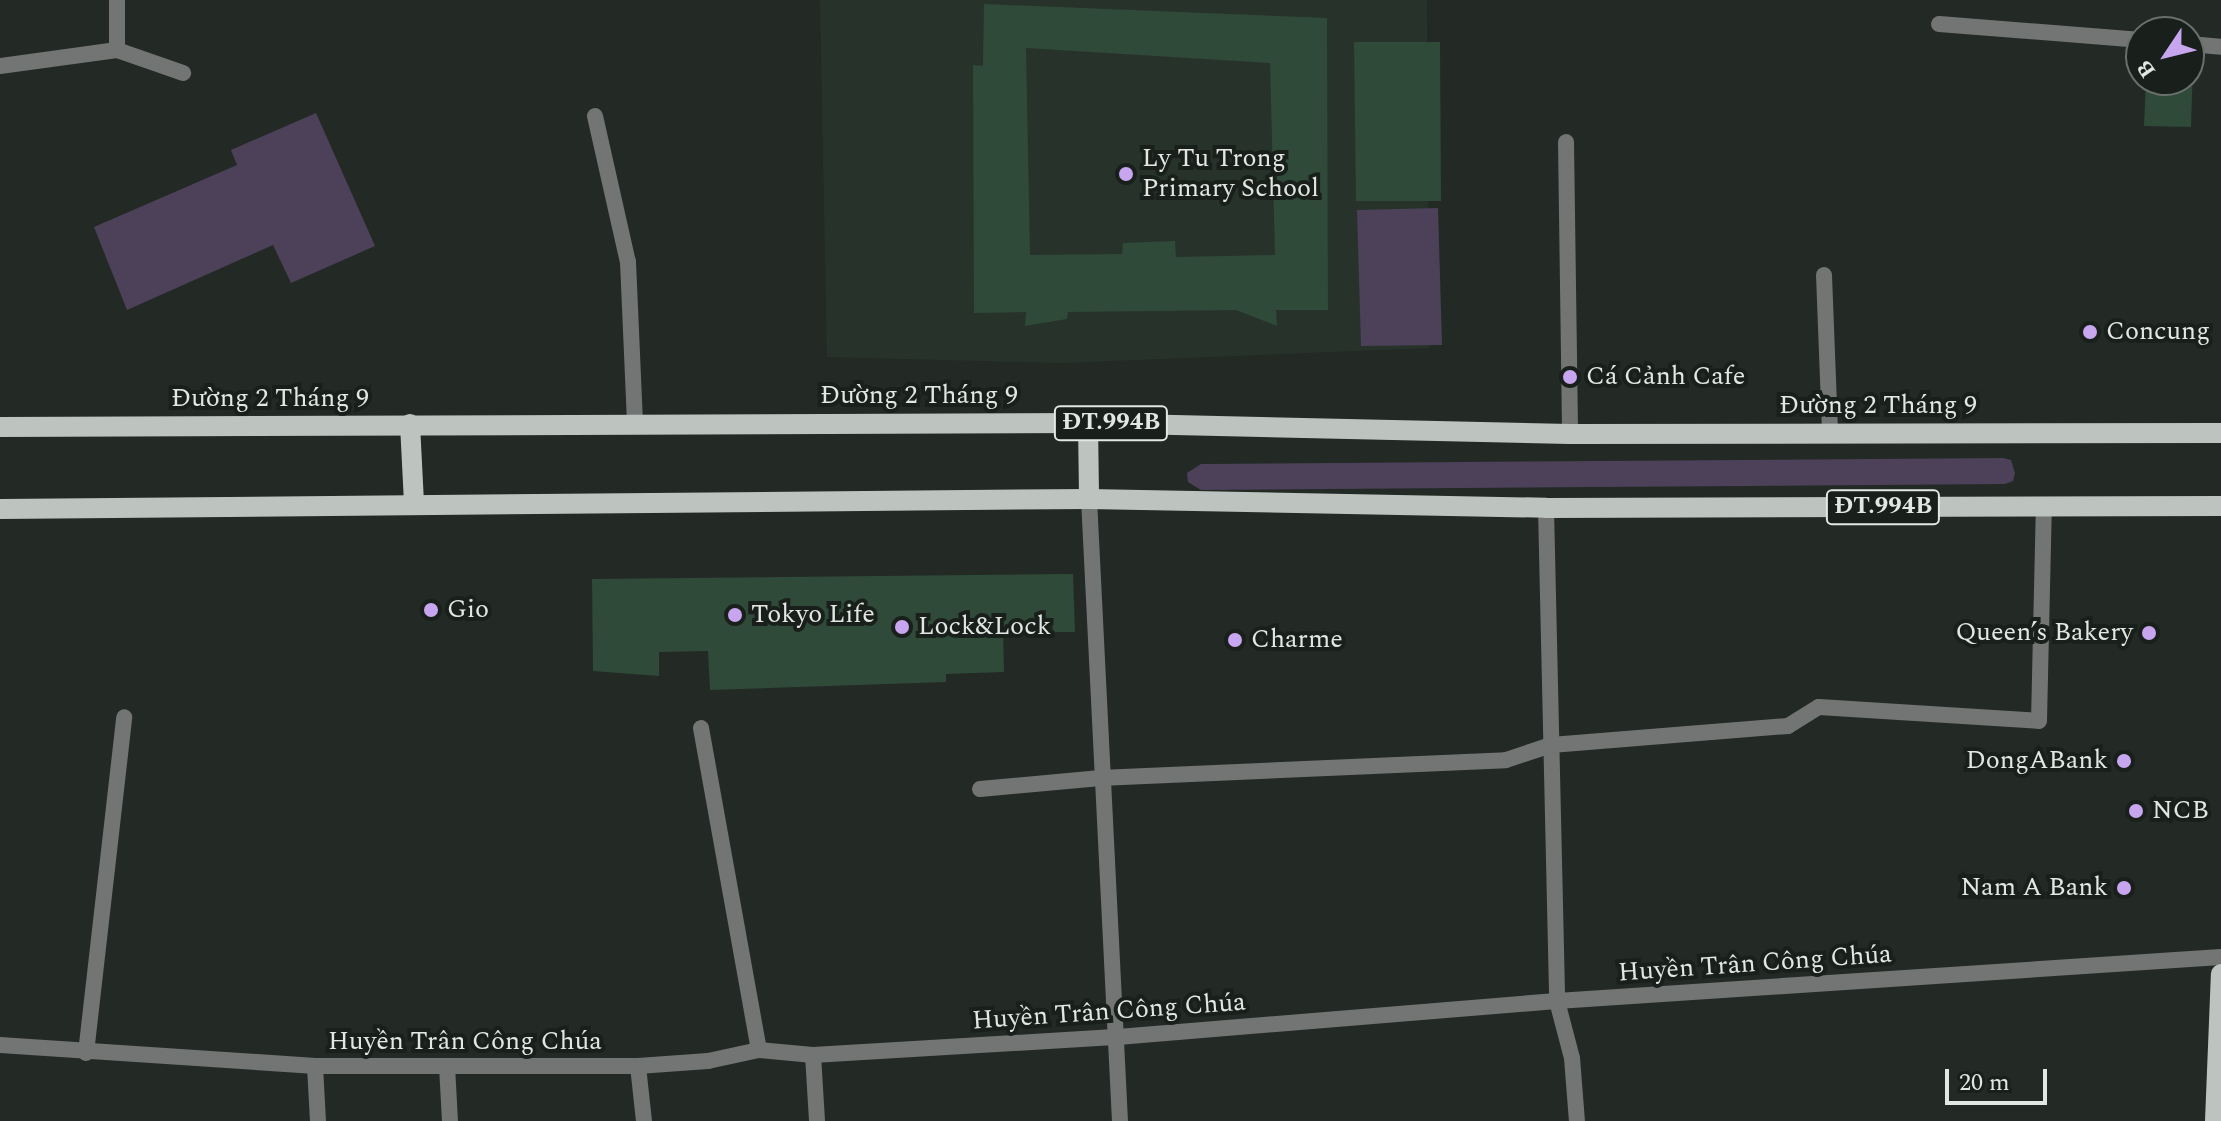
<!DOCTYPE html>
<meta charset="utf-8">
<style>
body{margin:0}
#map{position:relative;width:2221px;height:1121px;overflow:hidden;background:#232925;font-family:Spectral,serif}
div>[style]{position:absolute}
.built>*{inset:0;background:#27332a}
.green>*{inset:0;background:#4c4159}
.building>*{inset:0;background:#2f4a38}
.service>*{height:16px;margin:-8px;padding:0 8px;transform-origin:8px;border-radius:8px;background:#727573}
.minor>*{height:16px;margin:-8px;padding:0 8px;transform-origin:8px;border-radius:8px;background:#727573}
.tertiary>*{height:16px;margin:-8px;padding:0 8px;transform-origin:8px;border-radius:8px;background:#727573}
.primary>*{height:20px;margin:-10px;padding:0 10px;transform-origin:10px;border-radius:10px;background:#bdc4bf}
.dots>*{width:22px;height:22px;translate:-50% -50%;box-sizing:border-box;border:4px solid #19201b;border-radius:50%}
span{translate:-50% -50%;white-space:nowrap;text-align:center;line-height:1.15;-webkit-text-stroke:8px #19201b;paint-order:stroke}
.shield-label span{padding:2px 6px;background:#19201b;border:2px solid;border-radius:6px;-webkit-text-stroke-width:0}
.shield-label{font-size:24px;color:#e2e7e3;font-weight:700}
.poi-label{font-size:26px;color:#e2e7e3}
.left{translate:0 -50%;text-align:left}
.right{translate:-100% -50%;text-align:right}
.street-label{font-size:26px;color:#e2e7e3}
.north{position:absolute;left:2125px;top:16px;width:80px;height:80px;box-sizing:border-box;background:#19201b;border:2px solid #69706b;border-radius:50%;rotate:235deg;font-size:22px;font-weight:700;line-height:32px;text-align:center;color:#e2e7e3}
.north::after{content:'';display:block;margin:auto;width:28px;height:36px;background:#c8a6ef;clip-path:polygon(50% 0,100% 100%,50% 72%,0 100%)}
.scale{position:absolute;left:1945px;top:1069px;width:102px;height:36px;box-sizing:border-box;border:4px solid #e2e7e3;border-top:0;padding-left:10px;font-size:24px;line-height:28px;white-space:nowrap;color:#e2e7e3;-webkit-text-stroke:6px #19201b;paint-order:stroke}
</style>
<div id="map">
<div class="built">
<div style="clip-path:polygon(820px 0,1427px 0,1429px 348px,1062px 363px,827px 357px)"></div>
</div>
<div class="green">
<div style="clip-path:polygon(316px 113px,375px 246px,291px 283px,273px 245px,127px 310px,94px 227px,237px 165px,231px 150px)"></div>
<div style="clip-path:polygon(1438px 208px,1442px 345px,1361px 346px,1357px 210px)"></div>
<div style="clip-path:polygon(2003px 458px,2011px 460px,2015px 473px,2013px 481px,2005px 484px,1201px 490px,1188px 482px,1187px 473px,1201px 464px)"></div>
</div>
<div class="building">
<div style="clip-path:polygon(evenodd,984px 4px,1327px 18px,1328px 310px,1276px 310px,1277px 326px,1236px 310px,1068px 312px,1067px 319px,1025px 326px,1026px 312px,974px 313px,973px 65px,983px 66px,984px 4px,1026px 48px,1270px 63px,1275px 255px,1176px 257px,1175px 241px,1123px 243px,1122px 254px,1030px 255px,1026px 48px)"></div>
<div style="clip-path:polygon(1354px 42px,1440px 42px,1441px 201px,1356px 201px)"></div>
<div style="clip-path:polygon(2189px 65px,2193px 66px,2191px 127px,2144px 126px,2146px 80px,2189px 80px)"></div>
<div style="clip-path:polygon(1073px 574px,1075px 632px,1053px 632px,1053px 626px,1003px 630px,1004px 672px,946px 674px,946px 682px,710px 690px,708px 651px,659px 652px,659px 676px,593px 671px,592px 579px)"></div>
</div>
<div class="service">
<div style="left:117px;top:0;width:50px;rotate:90deg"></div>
<div style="left:0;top:66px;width:118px;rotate:-7.8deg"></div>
<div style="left:117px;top:50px;width:70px;rotate:19.2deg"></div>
<div style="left:1824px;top:275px;width:157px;rotate:87.8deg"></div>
<div style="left:447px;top:1066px;width:55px;rotate:86.9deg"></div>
</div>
<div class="minor">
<div style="left:1939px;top:24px;width:203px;rotate:4.5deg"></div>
<div style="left:2189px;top:44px;width:32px;rotate:5deg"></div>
<div style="left:595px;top:116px;width:150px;rotate:77.3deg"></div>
<div style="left:628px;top:262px;width:160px;rotate:87.5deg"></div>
<div style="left:1566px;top:142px;width:292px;rotate:89.2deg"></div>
<div style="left:1089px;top:499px;width:623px;rotate:87.15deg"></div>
<div style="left:1546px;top:508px;width:493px;rotate:88.7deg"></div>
<div style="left:1557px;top:1001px;width:59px;rotate:75.3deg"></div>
<div style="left:1572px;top:1058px;width:63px;rotate:85.5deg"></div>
<div style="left:701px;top:728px;width:327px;rotate:79.8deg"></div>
<div style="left:980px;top:789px;width:121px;rotate:-5.2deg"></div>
<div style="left:1100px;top:778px;width:406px;rotate:-2.5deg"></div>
<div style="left:1506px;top:760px;width:47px;rotate:-18.4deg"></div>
<div style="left:1551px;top:745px;width:238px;rotate:-4.6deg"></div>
<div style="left:1788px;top:726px;width:36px;rotate:-32deg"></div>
<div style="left:1819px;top:707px;width:220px;rotate:3.6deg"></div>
<div style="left:2039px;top:721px;width:215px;rotate:-88.7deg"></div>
<div style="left:86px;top:1053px;width:338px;rotate:-83.5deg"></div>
<div style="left:813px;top:1055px;width:66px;rotate:86.5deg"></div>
<div style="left:315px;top:1066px;width:55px;rotate:86.9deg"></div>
<div style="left:638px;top:1066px;width:55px;rotate:83.8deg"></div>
</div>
<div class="tertiary">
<div style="left:0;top:1045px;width:316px;rotate:3.8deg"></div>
<div style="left:315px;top:1066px;width:323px"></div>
<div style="left:638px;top:1066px;width:70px;rotate:-4.1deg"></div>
<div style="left:708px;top:1061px;width:52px;rotate:-12.2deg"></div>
<div style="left:759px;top:1050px;width:54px;rotate:5.3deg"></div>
<div style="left:813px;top:1055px;width:306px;rotate:-3.4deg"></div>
<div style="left:1118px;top:1037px;width:440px;rotate:-4.7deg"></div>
<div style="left:1557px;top:1001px;width:665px;rotate:-3.79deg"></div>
</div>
<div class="primary">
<div style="left:1088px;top:423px;width:76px;rotate:89.2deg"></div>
<div style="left:410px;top:424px;width:80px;rotate:87.1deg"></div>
<div style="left:0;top:427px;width:1088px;rotate:-0.21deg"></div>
<div style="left:1088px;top:423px;width:482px;rotate:1.3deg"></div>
<div style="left:1570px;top:434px;width:651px;rotate:-0.09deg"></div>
<div style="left:0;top:509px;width:1089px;rotate:-0.53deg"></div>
<div style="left:1089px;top:499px;width:457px;rotate:1.1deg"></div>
<div style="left:1546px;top:508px;width:675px;rotate:-0.17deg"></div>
<div style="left:2215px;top:1121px;width:147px;rotate:-87.7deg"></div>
</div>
<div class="dots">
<div style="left:1126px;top:174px;background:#c8a6ef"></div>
<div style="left:2090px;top:332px;background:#c8a6ef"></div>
<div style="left:1570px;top:377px;background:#c8a6ef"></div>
<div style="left:431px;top:610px;background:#c8a6ef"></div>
<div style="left:735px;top:615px;background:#c8a6ef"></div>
<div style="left:902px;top:627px;background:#c8a6ef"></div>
<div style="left:2149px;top:633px;background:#c8a6ef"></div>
<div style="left:1235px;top:640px;background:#c8a6ef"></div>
<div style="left:2124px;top:761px;background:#c8a6ef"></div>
<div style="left:2136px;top:811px;background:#c8a6ef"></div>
<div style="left:2124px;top:888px;background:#c8a6ef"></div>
</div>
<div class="shield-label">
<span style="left:1111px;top:423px">ĐT.994B</span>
<span style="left:1883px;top:507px">ĐT.994B</span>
</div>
<div class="poi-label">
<span class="left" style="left:1142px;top:174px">Ly Tu Trong<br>Primary School</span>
<span class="left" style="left:2106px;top:332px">Concung</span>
<span class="left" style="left:1586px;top:377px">Cá Cảnh Cafe</span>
<span class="left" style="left:447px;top:610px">Gio</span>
<span class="left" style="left:751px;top:615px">Tokyo Life</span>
<span class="left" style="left:918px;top:627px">Lock&amp;Lock</span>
<span class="right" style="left:2133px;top:633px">Queen’s Bakery</span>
<span class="left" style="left:1251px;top:640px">Charme</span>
<span class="right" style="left:2108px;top:761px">DongABank</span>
<span class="left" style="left:2152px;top:811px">NCB</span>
<span class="right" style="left:2108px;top:888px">Nam A Bank</span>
</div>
<div class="street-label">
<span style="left:919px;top:396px">Đường 2 Tháng 9</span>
<span style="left:270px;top:399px">Đường 2 Tháng 9</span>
<span style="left:1878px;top:406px">Đường 2 Tháng 9</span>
<span style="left:1755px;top:964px;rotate:-4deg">Huyền Trân Công Chúa</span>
<span style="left:1109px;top:1012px;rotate:-4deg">Huyền Trân Công Chúa</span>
<span style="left:465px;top:1042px">Huyền Trân Công Chúa</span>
</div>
<div class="north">B</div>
<div class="scale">20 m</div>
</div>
